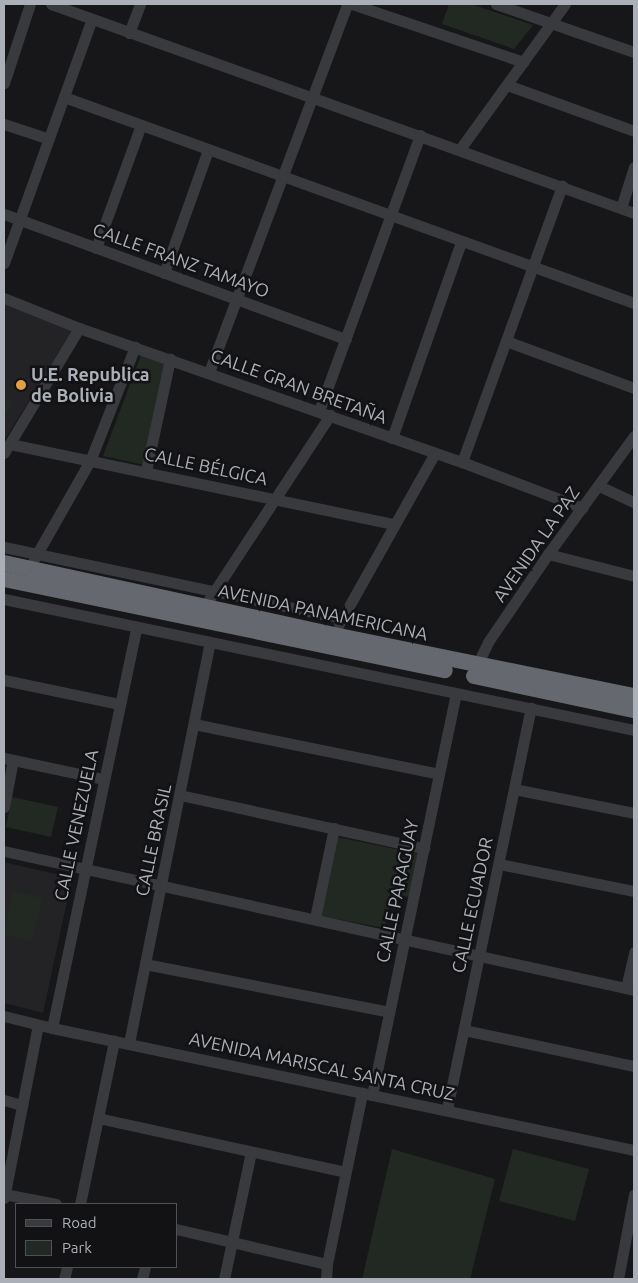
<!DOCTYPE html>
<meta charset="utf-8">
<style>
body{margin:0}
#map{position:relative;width:638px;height:1283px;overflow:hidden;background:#171719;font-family:Ubuntu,sans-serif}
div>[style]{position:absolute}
.built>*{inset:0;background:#232326}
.green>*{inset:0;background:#222922}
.minor>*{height:11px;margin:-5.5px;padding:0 5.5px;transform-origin:5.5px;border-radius:5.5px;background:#393a3e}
.highway>*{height:16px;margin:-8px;padding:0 8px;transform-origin:8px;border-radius:8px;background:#65686e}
.dots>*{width:14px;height:14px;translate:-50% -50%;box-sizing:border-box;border:2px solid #121214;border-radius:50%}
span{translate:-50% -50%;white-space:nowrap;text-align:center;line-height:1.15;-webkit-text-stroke:5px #121214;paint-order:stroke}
.street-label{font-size:18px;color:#abb0b8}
.poi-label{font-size:18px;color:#abb0b8;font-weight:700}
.left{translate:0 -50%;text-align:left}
.frame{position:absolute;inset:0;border:5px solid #abb0b8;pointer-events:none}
.legend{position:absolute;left:15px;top:1203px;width:162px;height:65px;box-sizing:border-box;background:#121214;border:1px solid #4f5156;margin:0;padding:6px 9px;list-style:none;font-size:15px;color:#abb0b8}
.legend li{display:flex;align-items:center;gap:10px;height:25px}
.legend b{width:25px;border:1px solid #4f5156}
</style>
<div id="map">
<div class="built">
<div style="clip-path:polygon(4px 304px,73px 330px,4px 441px)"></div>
<div style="clip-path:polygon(4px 862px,72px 878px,43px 1013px,4px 1003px)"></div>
</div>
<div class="green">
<div style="clip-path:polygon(449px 4px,471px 4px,533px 25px,514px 49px,442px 24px)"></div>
<div style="clip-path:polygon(141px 355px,166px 364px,145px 465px,103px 456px)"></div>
<div style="clip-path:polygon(4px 396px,13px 403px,4px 417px)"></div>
<div style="clip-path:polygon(12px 797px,58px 807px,51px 837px,6px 827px)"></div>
<div style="clip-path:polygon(337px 837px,419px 854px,409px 897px,391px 894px,385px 928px,320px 916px)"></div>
<div style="clip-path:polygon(13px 891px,43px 898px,32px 941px,4px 934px)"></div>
<div style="clip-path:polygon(392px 1149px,495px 1179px,470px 1279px,362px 1279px)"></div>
<div style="clip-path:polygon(513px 1149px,589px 1169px,575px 1221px,499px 1201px)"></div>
</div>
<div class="minor">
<div style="left:51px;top:4px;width:619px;rotate:19.72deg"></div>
<div style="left:352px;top:4px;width:181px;rotate:18.7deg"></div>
<div style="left:496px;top:4px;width:146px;rotate:19.2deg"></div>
<div style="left:129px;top:33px;width:31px;rotate:-69deg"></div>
<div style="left:4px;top:83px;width:83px;rotate:-71.8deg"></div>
<div style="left:507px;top:85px;width:135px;rotate:19.9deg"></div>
<div style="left:64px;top:97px;width:606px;rotate:19.87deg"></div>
<div style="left:4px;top:124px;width:47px;rotate:18.4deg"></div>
<div style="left:460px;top:149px;width:179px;rotate:-54.1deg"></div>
<div style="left:621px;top:208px;width:43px;rotate:-72.4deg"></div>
<div style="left:4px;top:214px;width:364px;rotate:20.1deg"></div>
<div style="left:96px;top:248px;width:131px;rotate:-69.9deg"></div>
<div style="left:4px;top:263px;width:259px;rotate:-70.2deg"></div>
<div style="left:164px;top:273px;width:131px;rotate:-70.3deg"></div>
<div style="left:4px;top:298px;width:81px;rotate:21.8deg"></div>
<div style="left:79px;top:328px;width:406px;rotate:19.3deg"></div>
<div style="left:462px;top:462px;width:129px;rotate:20.8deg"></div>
<div style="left:506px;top:341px;width:136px;rotate:20.2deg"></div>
<div style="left:209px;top:372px;width:393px;rotate:-69.4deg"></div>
<div style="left:319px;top:411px;width:294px;rotate:-69.9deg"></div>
<div style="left:392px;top:438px;width:208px;rotate:-70.6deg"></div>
<div style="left:10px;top:444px;width:392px;rotate:11.8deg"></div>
<div style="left:4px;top:453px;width:146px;rotate:-59deg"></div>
<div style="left:462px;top:462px;width:294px;rotate:-70.1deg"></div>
<div style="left:146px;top:471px;width:115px;rotate:-77.9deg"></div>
<div style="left:599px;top:486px;width:38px;rotate:25deg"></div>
<div style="left:4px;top:547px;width:345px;rotate:11.9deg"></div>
<div style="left:548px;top:554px;width:89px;rotate:14.3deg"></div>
<div style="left:34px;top:559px;width:113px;rotate:-60.3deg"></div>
<div style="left:90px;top:461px;width:123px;rotate:-68.5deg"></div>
<div style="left:4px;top:599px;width:643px;rotate:11.75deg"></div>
<div style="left:204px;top:607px;width:230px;rotate:-56.7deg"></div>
<div style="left:339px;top:624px;width:196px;rotate:-60.7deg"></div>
<div style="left:475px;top:669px;width:30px;rotate:-64deg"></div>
<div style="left:488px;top:642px;width:107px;rotate:-55.7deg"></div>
<div style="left:548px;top:554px;width:146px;rotate:-53.9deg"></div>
<div style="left:4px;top:680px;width:117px;rotate:11.8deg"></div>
<div style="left:194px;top:724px;width:250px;rotate:11.5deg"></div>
<div style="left:4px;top:758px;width:102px;rotate:11.9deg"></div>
<div style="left:514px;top:789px;width:122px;rotate:11.3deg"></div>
<div style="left:180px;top:795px;width:250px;rotate:12.3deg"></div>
<div style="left:4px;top:807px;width:48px;rotate:-79.2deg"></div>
<div style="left:4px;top:851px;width:645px;rotate:12.44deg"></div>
<div style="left:499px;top:864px;width:138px;rotate:11.3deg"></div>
<div style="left:315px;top:918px;width:92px;rotate:-78.1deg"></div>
<div style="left:145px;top:964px;width:249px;rotate:11.1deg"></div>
<div style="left:626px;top:988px;width:37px;rotate:-77deg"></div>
<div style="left:4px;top:1016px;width:49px;rotate:14deg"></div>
<div style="left:52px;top:1028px;width:595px;rotate:11.84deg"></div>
<div style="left:52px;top:1028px;width:409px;rotate:-78.1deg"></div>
<div style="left:464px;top:1030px;width:174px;rotate:12deg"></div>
<div style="left:129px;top:1043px;width:408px;rotate:-78.6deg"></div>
<div style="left:372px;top:1095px;width:410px;rotate:-78.2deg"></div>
<div style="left:4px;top:1100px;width:19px;rotate:16deg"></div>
<div style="left:447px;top:1109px;width:410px;rotate:-78.2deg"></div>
<div style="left:98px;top:1118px;width:253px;rotate:12.3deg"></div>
<div style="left:4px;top:1194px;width:53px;rotate:10.9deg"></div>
<div style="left:4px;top:1198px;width:176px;rotate:-78.9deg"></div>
<div style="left:80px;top:1204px;width:167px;rotate:-78.2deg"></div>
<div style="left:176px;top:1229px;width:155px;rotate:13.1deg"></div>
<div style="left:64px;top:1279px;width:12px;rotate:-76deg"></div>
<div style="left:142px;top:1279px;width:12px;rotate:-76deg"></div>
<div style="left:224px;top:1279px;width:130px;rotate:-78deg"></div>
<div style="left:326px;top:1279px;width:15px;rotate:-86deg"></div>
<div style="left:327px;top:1264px;width:175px;rotate:-78.4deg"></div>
<div style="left:618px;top:1279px;width:86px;rotate:-79.3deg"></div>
</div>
<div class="highway">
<div style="left:4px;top:563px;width:338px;rotate:12.3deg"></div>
<div style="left:334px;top:635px;width:306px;rotate:11.5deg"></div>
<div style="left:4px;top:579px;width:450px;rotate:11.7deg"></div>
<div style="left:474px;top:676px;width:164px;rotate:12deg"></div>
</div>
<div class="dots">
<div style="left:21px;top:385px;background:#e2a046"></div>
</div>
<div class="street-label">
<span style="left:181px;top:260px;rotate:20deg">CALLE FRANZ TAMAYO</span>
<span style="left:299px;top:386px;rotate:20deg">CALLE GRAN BRETAÑA</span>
<span style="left:206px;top:466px;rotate:12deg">CALLE BÉLGICA</span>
<span style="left:536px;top:544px;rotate:-55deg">AVENIDA LA PAZ</span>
<span style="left:323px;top:612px;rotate:12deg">AVENIDA PANAMERICANA</span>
<span style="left:76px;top:825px;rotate:-78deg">CALLE VENEZUELA</span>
<span style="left:153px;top:840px;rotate:-78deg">CALLE BRASIL</span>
<span style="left:397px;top:891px;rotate:-78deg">CALLE PARAGUAY</span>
<span style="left:472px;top:905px;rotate:-78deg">CALLE ECUADOR</span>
<span style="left:322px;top:1066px;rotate:12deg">AVENIDA MARISCAL SANTA CRUZ</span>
</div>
<div class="poi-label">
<span class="left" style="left:31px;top:385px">U.E. Republica<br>de Bolivia</span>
</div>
<div class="frame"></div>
<ul class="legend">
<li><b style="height:6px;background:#393a3e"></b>Road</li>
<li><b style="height:14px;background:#222922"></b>Park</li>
</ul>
</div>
